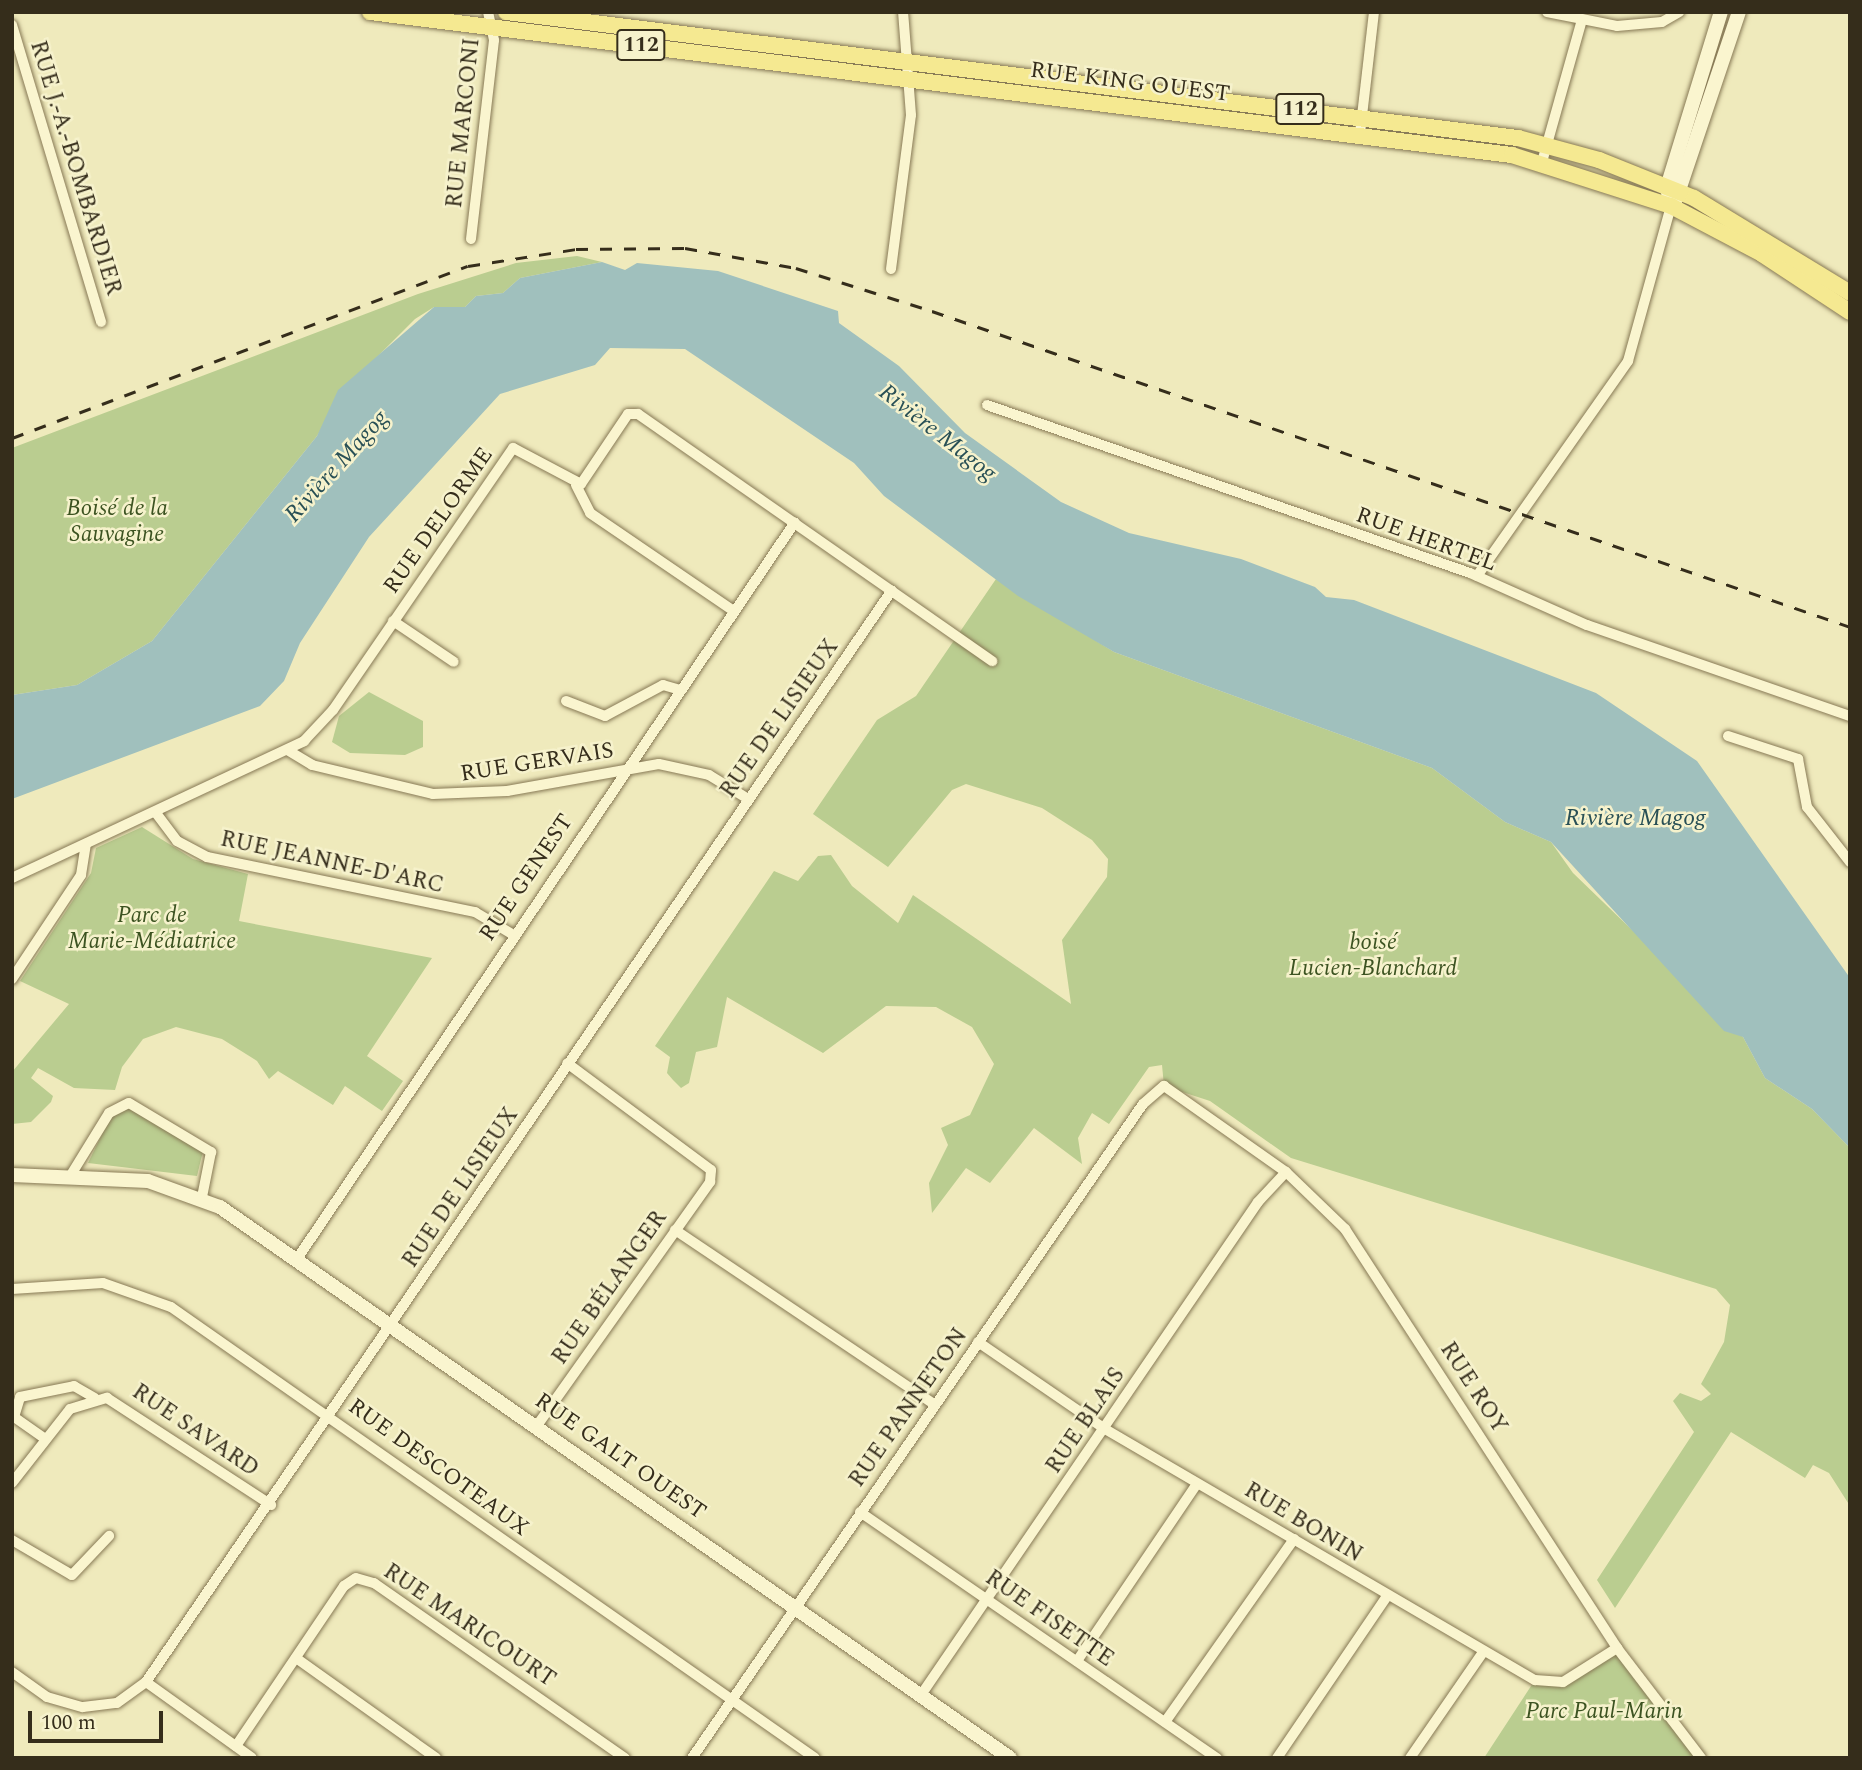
<!DOCTYPE html>
<meta charset="utf-8">
<style>
body{margin:0}
#map{position:relative;width:1862px;height:1770px;overflow:hidden;background:#efeabc;font-family:Spectral,serif}
div>[style]{position:absolute}
.green>*{inset:0;background:#bacd90}
.water>*{inset:0;background:#a0c0bd}
.roads{filter:drop-shadow(0 0 2px #877955) drop-shadow(0 0 2px #877955)}
.street>*{height:10px;margin:-5px;padding:0 5px;transform-origin:5px;border-radius:5px;background:#faf5cf}
.secondary>*{height:14px;margin:-7px;padding:0 7px;transform-origin:7px;border-radius:7px;background:#faf5cf}
.primary>*{height:16px;margin:-8px;padding:0 8px;transform-origin:8px;border-radius:8px;background:#f5e991}
.rail>*{height:2.5px;margin-top:-1.25px;transform-origin:0;background:repeating-linear-gradient(90deg,#352d1b 0 12px,transparent 0 24px)}
span{translate:-50% -50%;white-space:nowrap;text-align:center;line-height:1.15;-webkit-text-stroke:5px #f6f2cc;paint-order:stroke}
.shield-label span{padding:2px 5px;background:#f6f2cc;border:2px solid;border-radius:5px;-webkit-text-stroke-width:0}
.shield-label{font-size:21px;color:#352d1b;font-weight:700}
.street-label{font-size:23px;color:#352d1b}
.park-label{font-size:23px;color:#3c5321;font-style:italic}
.water-label{font-size:24px;color:#295056;font-style:italic}
.frame{position:absolute;inset:0;border:14px solid #352d1b;pointer-events:none}
.scale{position:absolute;left:28px;top:1711px;width:135px;height:32px;box-sizing:border-box;border:4px solid #352d1b;border-top:0;padding-left:9px;font-size:21px;line-height:24px;white-space:nowrap;color:#352d1b;-webkit-text-stroke:5px #f6f2cc;paint-order:stroke}
</style>
<div id="map">
<div class="green">
<div style="clip-path:polygon(577px 256px,602px 262px,520px 278px,503px 293px,476px 296px,465px 307px,434px 307px,415px 319px,345px 389px,317px 436px,152px 641px,77px 685px,12px 695px,12px 448px,418px 294px,516px 263px)"></div>
<div style="clip-path:polygon(996px 579px,1114px 652px,1432px 768px,1505px 822px,1551px 842px,1573px 873px,1743px 1037px,1765px 1078px,1812px 1109px,1850px 1148px,1850px 1506px,1829px 1473px,1813px 1465px,1805px 1478px,1731px 1432px,1615px 1608px,1597px 1580px,1694px 1432px,1673px 1401px,1680px 1393px,1701px 1401px,1711px 1394px,1701px 1384px,1724px 1342px,1730px 1305px,1716px 1289px,1291px 1158px,1210px 1101px,1164px 1086px,1162px 1065px,1149px 1067px,1109px 1124px,1092px 1113px,1078px 1138px,1082px 1164px,1034px 1128px,990px 1183px,966px 1168px,932px 1213px,929px 1183px,948px 1145px,941px 1128px,970px 1115px,994px 1064px,972px 1027px,936px 1007px,886px 1006px,823px 1053px,727px 997px,717px 1047px,696px 1052px,689px 1083px,681px 1088px,673px 1080px,667px 1073px,670px 1057px,655px 1046px,774px 871px,798px 881px,818px 856px,831px 855px,852px 886px,898px 923px,913px 895px,1071px 1004px,1062px 940px,1107px 877px,1108px 859px,1092px 840px,1042px 808px,966px 784px,952px 790px,888px 867px,813px 814px,877px 720px,916px 696px)"></div>
<div style="clip-path:polygon(369px 692px,423px 721px,423px 747px,405px 755px,350px 753px,332px 742px,339px 716px)"></div>
<div style="clip-path:polygon(142px 827px,193px 859px,248px 874px,239px 921px,432px 958px,367px 1056px,403px 1081px,382px 1111px,345px 1086px,333px 1105px,278px 1071px,269px 1079px,257px 1061px,222px 1039px,176px 1027px,143px 1039px,122px 1067px,115px 1090px,74px 1088px,38px 1068px,31px 1078px,53px 1096px,51px 1102px,31px 1122px,12px 1124px,12px 1072px,69px 1004px,20px 981px,91px 873px,96px 848px)"></div>
<div style="clip-path:polygon(130px 1107px,203px 1151px,197px 1176px,88px 1163px,111px 1116px)"></div>
<div style="clip-path:polygon(1617px 1648px,1701px 1758px,1484px 1758px,1535px 1680px,1555px 1685px)"></div>
</div>
<div class="water">
<div style="clip-path:polygon(602px 262px,625px 270px,637px 263px,718px 271px,838px 311px,839px 323px,899px 366px,965px 433px,1061px 502px,1129px 533px,1241px 559px,1315px 587px,1326px 597px,1354px 600px,1596px 693px,1697px 761px,1850px 978px,1850px 1148px,1812px 1109px,1765px 1078px,1743px 1037px,1724px 1031px,1551px 842px,1505px 822px,1432px 768px,1114px 652px,1018px 596px,884px 496px,854px 463px,685px 349px,610px 348px,595px 365px,500px 394px,369px 537px,300px 643px,284px 681px,260px 706px,12px 799px,12px 695px,77px 685px,152px 641px,317px 436px,338px 390px,434px 307px,465px 307px,476px 296px,503px 293px,520px 278px)"></div>
</div>
<div class="roads">
<div class="street">
<div style="left:1547px;top:12px;width:71px;rotate:11.3deg"></div>
<div style="left:1617px;top:26px;width:45px;rotate:-5.1deg"></div>
<div style="left:1662px;top:22px;width:20px;rotate:-30deg"></div>
<div style="left:12px;top:25px;width:310px;rotate:73.3deg"></div>
<div style="left:1360px;top:133px;width:122px;rotate:-83.4deg"></div>
<div style="left:1542px;top:162px;width:148px;rotate:-74.3deg"></div>
<div style="left:471px;top:239px;width:200px;rotate:-83.4deg"></div>
<div style="left:494px;top:40px;width:29px;rotate:-102deg"></div>
<div style="left:891px;top:269px;width:155px;rotate:-82.6deg"></div>
<div style="left:911px;top:115px;width:103px;rotate:-94.4deg"></div>
<div style="left:987px;top:405px;width:511px;rotate:19.18deg"></div>
<div style="left:1470px;top:573px;width:128px;rotate:24deg"></div>
<div style="left:1587px;top:625px;width:278px;rotate:19.1deg"></div>
<div style="left:576px;top:485px;width:31px;rotate:63deg"></div>
<div style="left:590px;top:513px;width:172px;rotate:34.3deg"></div>
<div style="left:1477px;top:576px;width:263px;rotate:-54.9deg"></div>
<div style="left:1628px;top:361px;width:161px;rotate:-74.5deg"></div>
<div style="left:393px;top:621px;width:73px;rotate:33.9deg"></div>
<div style="left:566px;top:701px;width:42px;rotate:21deg"></div>
<div style="left:605px;top:716px;width:66px;rotate:-28.1deg"></div>
<div style="left:663px;top:685px;width:18px;rotate:16deg"></div>
<div style="left:1728px;top:736px;width:74px;rotate:18.2deg"></div>
<div style="left:1798px;top:759px;width:49px;rotate:79.4deg"></div>
<div style="left:1807px;top:807px;width:70px;rotate:52deg"></div>
<div style="left:289px;top:751px;width:27px;rotate:31deg"></div>
<div style="left:312px;top:765px;width:124px;rotate:13.5deg"></div>
<div style="left:433px;top:794px;width:74px;rotate:-2.3deg"></div>
<div style="left:507px;top:791px;width:154px;rotate:-10.1deg"></div>
<div style="left:659px;top:764px;width:51px;rotate:12.4deg"></div>
<div style="left:709px;top:775px;width:46px;rotate:31.6deg"></div>
<div style="left:156px;top:813px;width:35px;rotate:53deg"></div>
<div style="left:177px;top:841px;width:34px;rotate:28deg"></div>
<div style="left:207px;top:857px;width:274px;rotate:11.6deg"></div>
<div style="left:475px;top:912px;width:43px;rotate:30.7deg"></div>
<div style="left:12px;top:878px;width:323px;rotate:-25.1deg"></div>
<div style="left:304px;top:741px;width:42px;rotate:-46.9deg"></div>
<div style="left:333px;top:710px;width:318px;rotate:-55.5deg"></div>
<div style="left:513px;top:448px;width:77px;rotate:27.9deg"></div>
<div style="left:581px;top:484px;width:84px;rotate:-56.1deg"></div>
<div style="left:628px;top:414px;width:10px"></div>
<div style="left:638px;top:414px;width:432px;rotate:34.9deg"></div>
<div style="left:12px;top:979px;width:125px;rotate:-56.4deg"></div>
<div style="left:81px;top:875px;width:30px;rotate:-81deg"></div>
<div style="left:69px;top:1178px;width:76px;rotate:-58.4deg"></div>
<div style="left:109px;top:1113px;width:22px;rotate:-27deg"></div>
<div style="left:129px;top:1103px;width:96px;rotate:30.9deg"></div>
<div style="left:211px;top:1152px;width:46px;rotate:101.3deg"></div>
<div style="left:675px;top:1230px;width:312px;rotate:33.9deg"></div>
<div style="left:297px;top:1259px;width:889px;rotate:-55.95deg"></div>
<div style="left:12px;top:1289px;width:91px;rotate:-3.8deg"></div>
<div style="left:103px;top:1283px;width:72px;rotate:19.4deg"></div>
<div style="left:171px;top:1307px;width:786px;rotate:35deg"></div>
<div style="left:978px;top:1342px;width:154px;rotate:34.4deg"></div>
<div style="left:1105px;top:1429px;width:498px;rotate:30.3deg"></div>
<div style="left:1535px;top:1680px;width:28px;rotate:4deg"></div>
<div style="left:1563px;top:1682px;width:64px;rotate:-32.2deg"></div>
<div style="left:536px;top:1427px;width:301px;rotate:-54.6deg"></div>
<div style="left:710px;top:1182px;width:12px;rotate:-85deg"></div>
<div style="left:711px;top:1170px;width:179px;rotate:-143.4deg"></div>
<div style="left:44px;top:1438px;width:37px;rotate:-145deg"></div>
<div style="left:14px;top:1417px;width:21px;rotate:-73deg"></div>
<div style="left:20px;top:1397px;width:55px;rotate:-11.5deg"></div>
<div style="left:74px;top:1386px;width:24px;rotate:30deg"></div>
<div style="left:12px;top:1483px;width:94px;rotate:-51.9deg"></div>
<div style="left:70px;top:1409px;width:39px;rotate:-17deg"></div>
<div style="left:107px;top:1398px;width:196px;rotate:33.1deg"></div>
<div style="left:860px;top:1512px;width:434px;rotate:34.6deg"></div>
<div style="left:12px;top:1540px;width:69px;rotate:30.3deg"></div>
<div style="left:72px;top:1575px;width:54px;rotate:-46.5deg"></div>
<div style="left:296px;top:1658px;width:172px;rotate:35.5deg"></div>
<div style="left:1077px;top:1661px;width:214px;rotate:-55.9deg"></div>
<div style="left:12px;top:1672px;width:43px;rotate:35.5deg"></div>
<div style="left:47px;top:1697px;width:37px;rotate:16deg"></div>
<div style="left:83px;top:1707px;width:34px;rotate:-7deg"></div>
<div style="left:117px;top:1703px;width:36px;rotate:-36deg"></div>
<div style="left:146px;top:1682px;width:1322px;rotate:-55.66deg"></div>
<div style="left:146px;top:1682px;width:130px;rotate:35.6deg"></div>
<div style="left:921px;top:1695px;width:597px;rotate:-55.64deg"></div>
<div style="left:1258px;top:1202px;width:41px;rotate:-47deg"></div>
<div style="left:1165px;top:1722px;width:224px;rotate:-54.8deg"></div>
<div style="left:236px;top:1746px;width:193px;rotate:-56deg"></div>
<div style="left:344px;top:1586px;width:14px;rotate:-34deg"></div>
<div style="left:356px;top:1578px;width:19px;rotate:16deg"></div>
<div style="left:374px;top:1583px;width:306px;rotate:34.9deg"></div>
<div style="left:692px;top:1758px;width:794px;rotate:-55.41deg"></div>
<div style="left:1143px;top:1104px;width:28px;rotate:-41deg"></div>
<div style="left:1164px;top:1086px;width:149px;rotate:35.2deg"></div>
<div style="left:1286px;top:1172px;width:82px;rotate:44deg"></div>
<div style="left:1345px;top:1229px;width:500px;rotate:57deg"></div>
<div style="left:1617px;top:1648px;width:138px;rotate:52.6deg"></div>
<div style="left:1277px;top:1758px;width:196px;rotate:-55.8deg"></div>
<div style="left:1410px;top:1758px;width:129px;rotate:-55.4deg"></div>
</div>
<div class="secondary">
<div style="left:1669px;top:198px;width:11px;rotate:-100deg"></div>
<div style="left:1667px;top:187px;width:183px;rotate:-72.9deg"></div>
<div style="left:1676px;top:199px;width:197px;rotate:-71.4deg"></div>
<div style="left:12px;top:1175px;width:136px;rotate:2.5deg"></div>
<div style="left:148px;top:1181px;width:77px;rotate:19.9deg"></div>
<div style="left:220px;top:1207px;width:963px;rotate:34.89deg"></div>
</div>
<div class="primary">
<div style="left:370px;top:12px;width:1151px;rotate:7.14deg"></div>
<div style="left:1512px;top:155px;width:167px;rotate:17.8deg"></div>
<div style="left:1671px;top:206px;width:103px;rotate:27.8deg"></div>
<div style="left:1762px;top:254px;width:105px;rotate:33.4deg"></div>
<div style="left:506px;top:12px;width:1020px;rotate:7.1deg"></div>
<div style="left:1518px;top:138px;width:84px;rotate:15.2deg"></div>
<div style="left:1599px;top:160px;width:102px;rotate:21.8deg"></div>
<div style="left:1694px;top:198px;width:183px;rotate:31.3deg"></div>
</div>
</div>
<div class="rail">
<div style="left:12px;top:438px;width:487px;rotate:-20.7deg"></div>
<div style="left:468px;top:266px;width:109px;rotate:-8.9deg"></div>
<div style="left:576px;top:249px;width:109px;rotate:-0.5deg"></div>
<div style="left:685px;top:248px;width:113px;rotate:10.2deg"></div>
<div style="left:796px;top:268px;width:143px;rotate:17.5deg"></div>
<div style="left:932px;top:311px;width:971px;rotate:18.99deg"></div>
</div>
<div class="shield-label">
<span style="left:641px;top:45px">112</span>
<span style="left:1300px;top:109px">112</span>
</div>
<div class="street-label">
<span style="left:1130px;top:83px;rotate:7deg">RUE KING OUEST</span>
<span style="left:464px;top:123px;rotate:-84deg">RUE MARCONI</span>
<span style="left:75px;top:168px;rotate:73deg">RUE J.-A.-BOMBARDIER</span>
<span style="left:439px;top:521px;rotate:-55deg">RUE DELORME</span>
<span style="left:1426px;top:540px;rotate:20deg">RUE HERTEL</span>
<span style="left:780px;top:719px;rotate:-55deg">RUE DE LISIEUX</span>
<span style="left:537px;top:763px;rotate:-9deg">RUE GERVAIS</span>
<span style="left:332px;top:863px;rotate:12deg">RUE JEANNE-D'ARC</span>
<span style="left:527px;top:878px;rotate:-56deg">RUE GENEST</span>
<span style="left:461px;top:1188px;rotate:-56deg">RUE DE LISIEUX</span>
<span style="left:610px;top:1288px;rotate:-55deg">RUE BÉLANGER</span>
<span style="left:1473px;top:1388px;rotate:57deg">RUE ROY</span>
<span style="left:909px;top:1408px;rotate:-55deg">RUE PANNETON</span>
<span style="left:1086px;top:1421px;rotate:-56deg">RUE BLAIS</span>
<span style="left:195px;top:1431px;rotate:34deg">RUE SAVARD</span>
<span style="left:620px;top:1457px;rotate:35deg">RUE GALT OUEST</span>
<span style="left:438px;top:1468px;rotate:36deg">RUE DESCOTEAUX</span>
<span style="left:1303px;top:1523px;rotate:31deg">RUE BONIN</span>
<span style="left:1049px;top:1619px;rotate:35deg">RUE FISETTE</span>
<span style="left:469px;top:1626px;rotate:34deg">RUE MARICOURT</span>
</div>
<div class="park-label">
<span style="left:117px;top:522px">Boisé de la<br>Sauvagine</span>
<span style="left:152px;top:929px">Parc de<br>Marie-Médiatrice</span>
<span style="left:1373px;top:956px">boisé<br>Lucien-Blanchard</span>
<span style="left:1604px;top:1712px">Parc Paul-Marin</span>
</div>
<div class="water-label">
<span style="left:937px;top:433px;rotate:38deg">Rivière Magog</span>
<span style="left:337px;top:467px;rotate:-48deg">Rivière Magog</span>
<span style="left:1635px;top:819px">Rivière Magog</span>
</div>
<div class="frame"></div>
<div class="scale">100 m</div>
</div>
